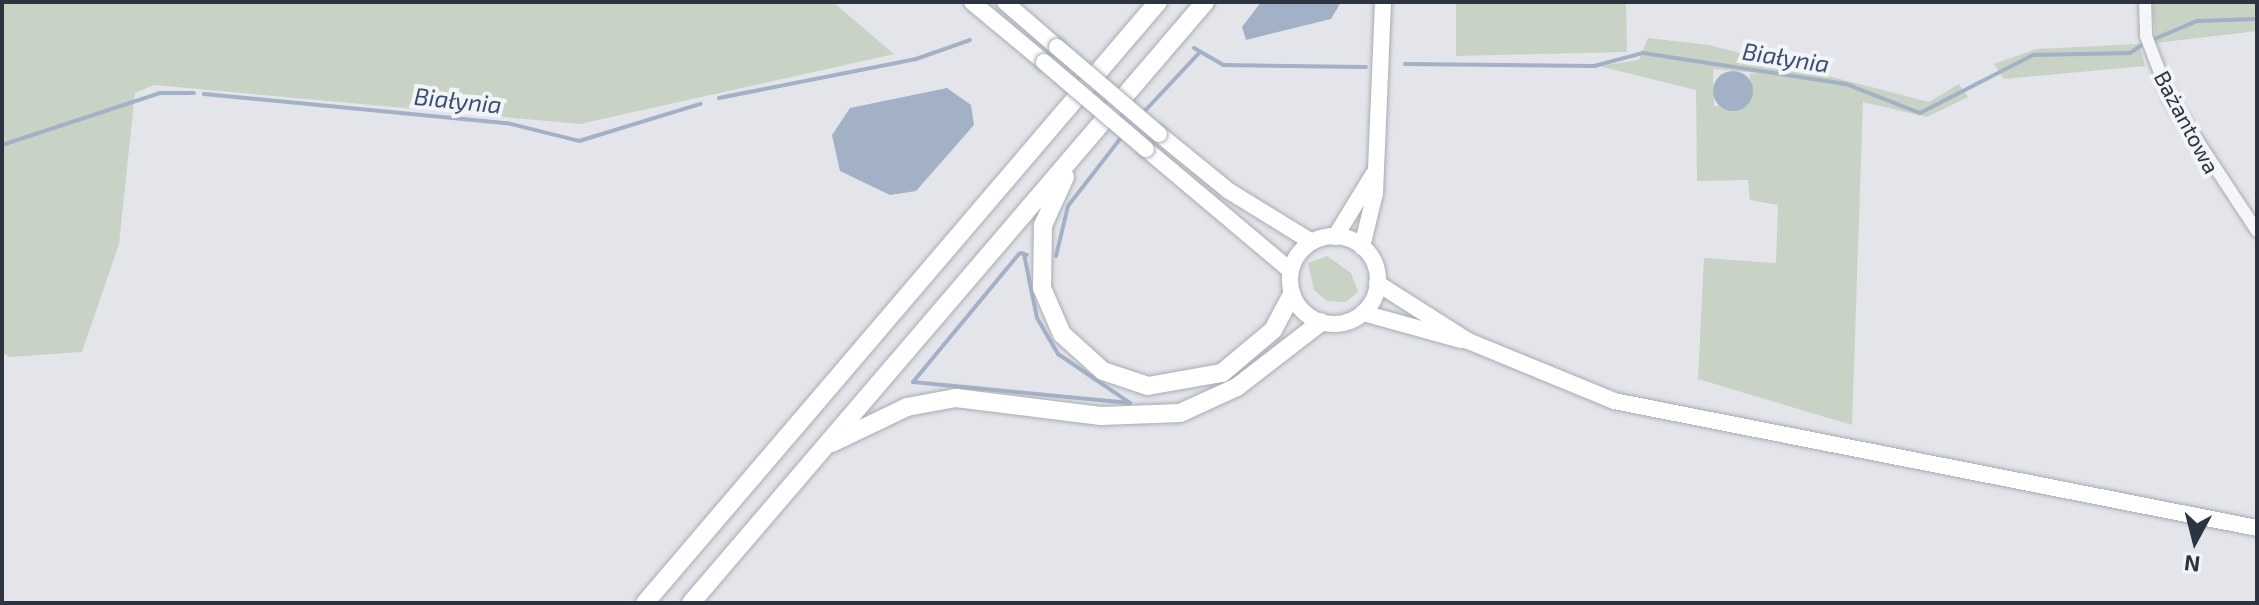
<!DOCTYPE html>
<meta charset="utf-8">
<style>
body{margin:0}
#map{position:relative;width:2259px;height:605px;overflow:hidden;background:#e3e5ea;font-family:"Exo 2",sans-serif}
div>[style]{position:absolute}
.green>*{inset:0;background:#c8d3c5}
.water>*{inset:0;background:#a2b1c6}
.round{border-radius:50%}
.stream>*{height:4px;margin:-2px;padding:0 2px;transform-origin:2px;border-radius:2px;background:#a2b1c6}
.roads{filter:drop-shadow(0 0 2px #a8acb4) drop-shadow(0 0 2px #a8acb4)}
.minor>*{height:12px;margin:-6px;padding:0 6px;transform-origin:6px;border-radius:6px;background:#f5f6f8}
.major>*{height:16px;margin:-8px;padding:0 8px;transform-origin:8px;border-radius:8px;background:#fff}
.major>.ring{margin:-8px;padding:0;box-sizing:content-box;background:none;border:16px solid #fff;border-radius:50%}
.highway>*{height:18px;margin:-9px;padding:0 9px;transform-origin:9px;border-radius:9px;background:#fff}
.bridges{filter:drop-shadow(0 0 2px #a3a9b5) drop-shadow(0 0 2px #a3a9b5)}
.major-bridge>*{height:16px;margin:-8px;padding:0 8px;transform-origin:8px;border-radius:8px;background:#fff}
span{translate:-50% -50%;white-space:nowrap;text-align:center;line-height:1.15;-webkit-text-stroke:8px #f3f4f7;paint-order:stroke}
.street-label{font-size:22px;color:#2c3341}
.water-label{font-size:24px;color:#3a4f71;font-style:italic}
.frame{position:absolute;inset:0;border:4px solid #2c3341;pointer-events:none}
.north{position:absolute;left:2155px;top:501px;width:80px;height:80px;-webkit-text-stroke:6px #f3f4f7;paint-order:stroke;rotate:187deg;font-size:22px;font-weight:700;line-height:32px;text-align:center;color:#2c3341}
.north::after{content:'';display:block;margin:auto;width:28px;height:36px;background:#2c3341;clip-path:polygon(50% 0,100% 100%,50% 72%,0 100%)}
</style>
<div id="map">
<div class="green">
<div style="clip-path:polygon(2px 2px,833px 2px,894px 54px,580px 124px,154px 85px,135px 93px,119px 244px,82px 352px,10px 357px,2px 353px)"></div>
<div style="clip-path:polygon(1456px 2px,1626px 2px,1627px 52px,1456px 56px)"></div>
<div style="clip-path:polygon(2152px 2px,2257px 2px,2257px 31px,2156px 43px)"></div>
<div style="clip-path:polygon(evenodd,1648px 38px,1709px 45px,1929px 102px,1959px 84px,1968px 97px,1927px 117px,1863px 102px,1852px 425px,1698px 379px,1704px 258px,1776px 263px,1778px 205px,1750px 200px,1748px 180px,1697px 181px,1696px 90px,1599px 66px,1639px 60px,1648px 38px,1713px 69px,1757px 73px,1750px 74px,1748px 105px,1714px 106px,1713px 69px)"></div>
<div style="clip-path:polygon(2139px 44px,2145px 66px,2004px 79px,1994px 64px,2036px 49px)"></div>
<div style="clip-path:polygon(1327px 256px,1351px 273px,1358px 292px,1346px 302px,1327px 301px,1314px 290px,1308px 263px)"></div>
</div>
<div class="water">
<div style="clip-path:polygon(1261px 2px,1341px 2px,1331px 19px,1246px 40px,1242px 27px)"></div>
<div class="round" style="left:1713px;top:71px;width:40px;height:40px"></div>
<div style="clip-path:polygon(947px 88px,971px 105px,974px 125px,916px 191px,890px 195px,840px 171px,832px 135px,850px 108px)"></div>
</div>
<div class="stream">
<div style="left:2152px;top:40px;width:49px;rotate:-22.9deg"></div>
<div style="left:2197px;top:21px;width:60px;rotate:-1.9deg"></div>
<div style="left:1194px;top:48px;width:34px;rotate:30deg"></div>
<div style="left:1223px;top:65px;width:143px;rotate:0.8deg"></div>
<div style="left:1405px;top:64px;width:189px;rotate:0.6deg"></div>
<div style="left:1594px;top:66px;width:51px;rotate:-14.9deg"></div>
<div style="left:1643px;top:53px;width:205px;rotate:8.7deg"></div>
<div style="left:1846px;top:84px;width:79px;rotate:21.4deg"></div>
<div style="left:1920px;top:113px;width:127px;rotate:-27.2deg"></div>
<div style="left:2033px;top:55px;width:97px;rotate:-1.2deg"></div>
<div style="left:2130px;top:53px;width:14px;rotate:-34deg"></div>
<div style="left:204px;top:94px;width:304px;rotate:5.5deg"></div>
<div style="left:507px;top:123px;width:74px;rotate:14deg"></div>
<div style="left:579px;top:141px;width:127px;rotate:-17deg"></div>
<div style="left:719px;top:98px;width:201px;rotate:-11.2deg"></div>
<div style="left:916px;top:59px;width:57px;rotate:-19.4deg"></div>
<div style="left:1142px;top:114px;width:85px;rotate:-46.9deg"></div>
<div style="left:2px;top:145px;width:166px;rotate:-18.2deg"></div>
<div style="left:160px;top:93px;width:34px"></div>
<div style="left:1024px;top:254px;width:65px;rotate:78.5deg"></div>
<div style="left:1037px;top:318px;width:42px;rotate:59.7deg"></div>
<div style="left:1058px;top:354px;width:87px;rotate:34.2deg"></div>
<div style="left:1130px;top:403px;width:218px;rotate:-174.5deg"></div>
<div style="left:913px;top:382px;width:166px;rotate:-50.4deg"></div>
<div style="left:1019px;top:254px;width:2px;rotate:-27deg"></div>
<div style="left:1021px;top:253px;width:6px;rotate:18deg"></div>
<div style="left:1056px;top:256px;width:51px;rotate:-76.5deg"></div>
<div style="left:1068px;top:206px;width:90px;rotate:-52.2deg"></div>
</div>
<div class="roads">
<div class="minor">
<div style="left:2145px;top:2px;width:34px;rotate:88deg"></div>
<div style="left:2146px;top:36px;width:67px;rotate:69.1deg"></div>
<div style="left:2170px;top:99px;width:158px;rotate:56.6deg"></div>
</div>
<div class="major">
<div style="left:972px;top:2px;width:94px;rotate:39.8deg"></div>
<div style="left:1005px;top:2px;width:69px;rotate:40.9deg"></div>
<div style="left:1159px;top:134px;width:90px;rotate:39.2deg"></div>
<div style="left:1229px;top:191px;width:97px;rotate:31.6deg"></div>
<div style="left:1146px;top:149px;width:189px;rotate:40.1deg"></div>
<div class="ring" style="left:1290px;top:236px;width:72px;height:72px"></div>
<div style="left:1335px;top:237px;width:73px;rotate:-58.5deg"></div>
<div style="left:1362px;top:247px;width:56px;rotate:-76.5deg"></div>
<div style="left:1375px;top:193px;width:191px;rotate:-87.6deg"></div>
<div style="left:1377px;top:283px;width:108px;rotate:32.5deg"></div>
<div style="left:1468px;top:341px;width:158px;rotate:22.3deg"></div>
<div style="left:1614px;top:401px;width:655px;rotate:11.17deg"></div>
<div style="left:1363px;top:313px;width:102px;rotate:15.4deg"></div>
</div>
<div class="highway">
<div style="left:1065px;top:177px;width:53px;rotate:114.6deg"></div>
<div style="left:1043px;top:225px;width:63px;rotate:90.9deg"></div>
<div style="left:1042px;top:288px;width:50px;rotate:66.5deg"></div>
<div style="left:1062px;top:334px;width:55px;rotate:42.1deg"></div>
<div style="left:1103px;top:371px;width:47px;rotate:18.4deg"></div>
<div style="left:1148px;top:386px;width:75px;rotate:-10deg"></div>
<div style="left:1222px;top:373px;width:67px;rotate:-40.1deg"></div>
<div style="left:1273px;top:330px;width:40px;rotate:-62deg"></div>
<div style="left:832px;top:443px;width:83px;rotate:-25.6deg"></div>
<div style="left:907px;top:407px;width:50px;rotate:-10.4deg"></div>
<div style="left:956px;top:398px;width:146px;rotate:7.1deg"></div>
<div style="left:1101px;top:416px;width:79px;rotate:-2.2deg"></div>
<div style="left:1180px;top:413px;width:63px;rotate:-24.5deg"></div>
<div style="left:1237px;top:387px;width:106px;rotate:-37.7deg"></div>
<div style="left:645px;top:603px;width:790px;rotate:-49.52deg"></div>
<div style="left:691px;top:603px;width:791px;rotate:-49.46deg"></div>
</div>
</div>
<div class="bridges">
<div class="major-bridge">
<div style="left:1057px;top:47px;width:134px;rotate:40.5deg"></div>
<div style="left:1044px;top:62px;width:134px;rotate:40.5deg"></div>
</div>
</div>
<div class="street-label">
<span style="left:2187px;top:122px;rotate:62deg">Bażantowa</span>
</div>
<div class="water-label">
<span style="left:1786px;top:57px;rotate:9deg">Białynia</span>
<span style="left:458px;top:100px;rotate:6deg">Białynia</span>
</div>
<div class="frame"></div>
<div class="north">N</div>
</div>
